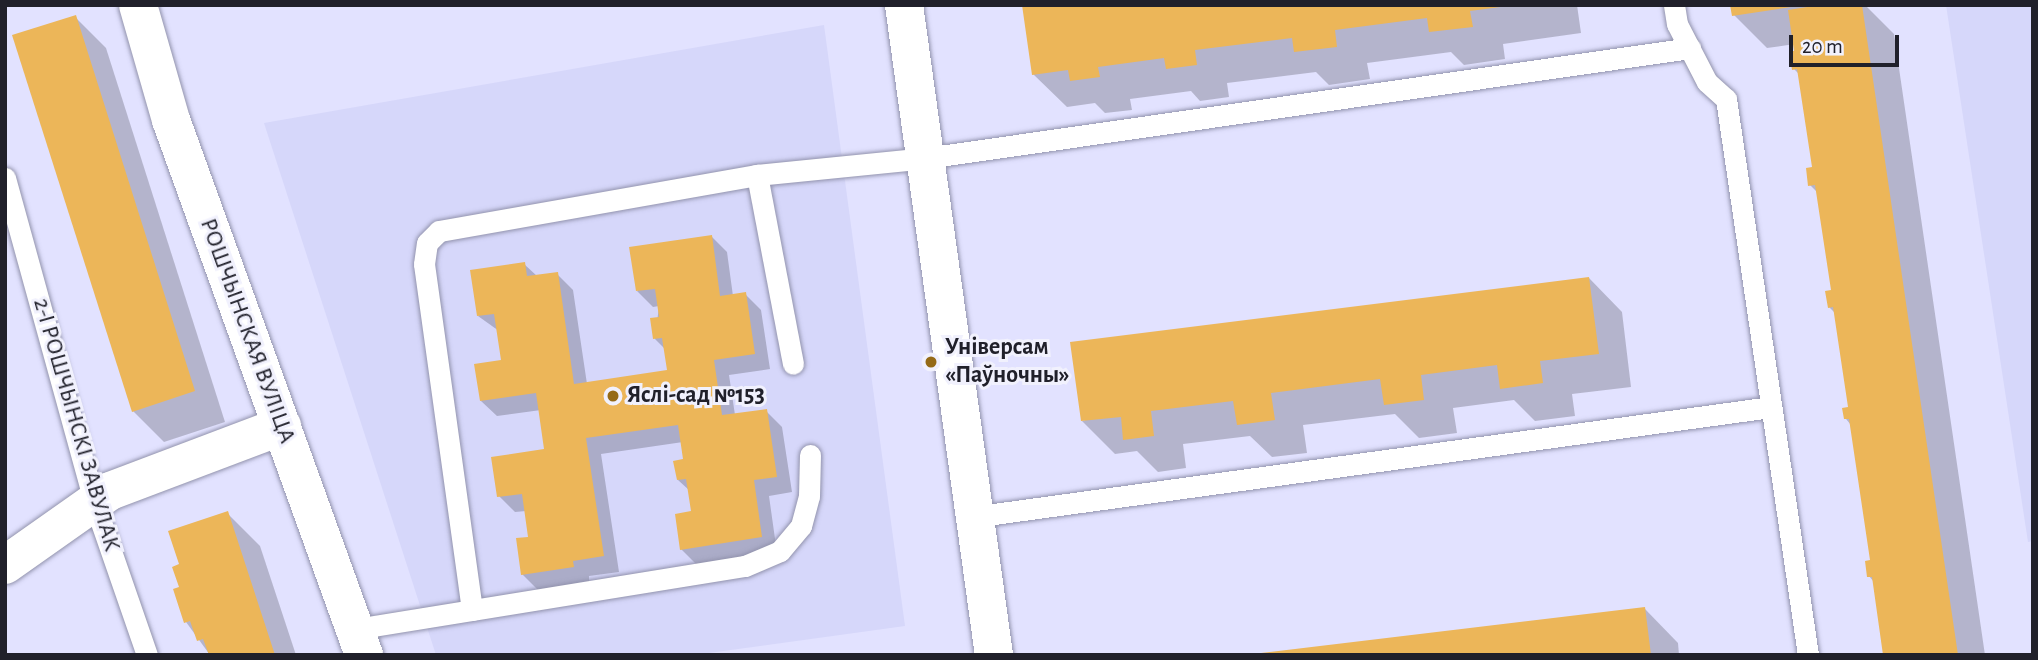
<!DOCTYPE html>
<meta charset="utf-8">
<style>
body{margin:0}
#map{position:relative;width:2038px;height:660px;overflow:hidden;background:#e2e2ff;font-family:"Alegreya Sans",sans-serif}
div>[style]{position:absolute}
.built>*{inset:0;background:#d6d7fa}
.shadow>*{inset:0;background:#0003}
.building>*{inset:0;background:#ecb659}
.roads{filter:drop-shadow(0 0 2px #9293ad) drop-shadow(0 0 2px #9293ad)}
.service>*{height:21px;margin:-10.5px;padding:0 10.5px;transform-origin:10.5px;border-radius:10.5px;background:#fff}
.minor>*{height:38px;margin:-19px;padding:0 19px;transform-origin:19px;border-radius:19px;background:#fff}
.tertiary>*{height:38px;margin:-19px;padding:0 19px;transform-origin:19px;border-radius:19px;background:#fff}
.dots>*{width:19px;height:19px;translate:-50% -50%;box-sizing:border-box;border:4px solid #f1f1fd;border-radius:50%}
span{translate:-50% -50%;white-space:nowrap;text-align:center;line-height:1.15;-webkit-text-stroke:6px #f1f1fd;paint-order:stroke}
.street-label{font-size:24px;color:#20202a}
.poi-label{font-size:24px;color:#20202a;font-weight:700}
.left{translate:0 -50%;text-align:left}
.frame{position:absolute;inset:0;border:7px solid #20202a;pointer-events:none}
.scale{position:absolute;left:1789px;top:35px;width:110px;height:32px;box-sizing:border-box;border:4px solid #20202a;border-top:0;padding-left:9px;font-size:21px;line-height:24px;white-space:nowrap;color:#20202a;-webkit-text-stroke:5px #f1f1fd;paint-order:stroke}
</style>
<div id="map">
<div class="built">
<div style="clip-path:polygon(1946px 5px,2033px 5px,2033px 541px,2028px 542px)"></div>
<div style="clip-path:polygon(824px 25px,905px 626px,694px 655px,436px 655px,264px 123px)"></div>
</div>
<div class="shadow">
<div style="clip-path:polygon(1024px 5px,1577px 5px,1581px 33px,1503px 44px,1505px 59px,1464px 65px,1451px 52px,1367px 63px,1370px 79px,1329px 85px,1316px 72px,1227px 83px,1229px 97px,1200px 101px,1191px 91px,1130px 99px,1132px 110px,1105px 113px,1095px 103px,1067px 107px,1033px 74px)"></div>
<div style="clip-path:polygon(1732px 5px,1865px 5px,1894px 34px,1985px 655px,1885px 655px,1874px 582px,1869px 576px,1872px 562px,1851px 425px,1846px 419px,1850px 408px,1835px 313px,1829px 307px,1833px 291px,1818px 193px,1810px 185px,1814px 169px,1800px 75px,1794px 69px,1795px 44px,1767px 48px,1734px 15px)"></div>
<div style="clip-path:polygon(75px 17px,106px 48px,225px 422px,164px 442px,133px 411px)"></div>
<div style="clip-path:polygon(711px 236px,727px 252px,733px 296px,745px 294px,761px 310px,770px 369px,729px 375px,735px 415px,766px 411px,782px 427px,792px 492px,769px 496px,777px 553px,697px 565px,681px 549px,693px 513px,690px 491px,678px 480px,685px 461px,683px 442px,601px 454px,619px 572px,589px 576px,589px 583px,538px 590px,522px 574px,530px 538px,526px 511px,515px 512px,499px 496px,546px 450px,541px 410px,497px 416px,481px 401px,503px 362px,499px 331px,478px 316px,524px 264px,537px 276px,557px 274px,573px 290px,587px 384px,669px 372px,665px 349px,655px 339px,659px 306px,653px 307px,637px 291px)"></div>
<div style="clip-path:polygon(1589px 278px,1622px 312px,1631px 387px,1572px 394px,1575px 416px,1535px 421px,1514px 400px,1453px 408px,1457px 433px,1419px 438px,1395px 414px,1303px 425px,1307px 453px,1272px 457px,1250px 436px,1183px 444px,1186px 468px,1158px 472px,1137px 451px,1115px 454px,1082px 421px)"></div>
<div style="clip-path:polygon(227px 513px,260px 546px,296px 655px,210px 655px,186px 622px,181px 565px)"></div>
<div style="clip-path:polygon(1645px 609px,1678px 643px,1679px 655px,1261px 655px)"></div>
</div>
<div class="building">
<div style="clip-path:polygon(1022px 5px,1500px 5px,1500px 7px,1470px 11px,1473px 27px,1429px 32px,1427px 18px,1335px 30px,1337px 47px,1294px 52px,1292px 38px,1195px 50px,1197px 65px,1166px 69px,1164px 58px,1098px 67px,1100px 77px,1070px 81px,1068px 70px,1032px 75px)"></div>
<div style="clip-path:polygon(1730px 5px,1791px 5px,1791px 7px,1732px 16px)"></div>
<div style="clip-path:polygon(1820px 5px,1862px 5px,1958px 655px,1883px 655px,1872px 577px,1867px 577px,1865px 561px,1870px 560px,1849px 419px,1844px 419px,1842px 408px,1848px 407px,1833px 307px,1828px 308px,1825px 291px,1831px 290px,1815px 185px,1808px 186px,1806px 168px,1812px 167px,1797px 69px,1792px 70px,1789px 51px,1794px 51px,1788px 10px)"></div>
<div style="clip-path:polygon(76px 15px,195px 391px,132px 412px,12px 35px)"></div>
<div style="clip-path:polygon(712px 235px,720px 296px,746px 292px,755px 354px,714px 360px,722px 415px,767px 409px,777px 477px,754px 480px,762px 537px,680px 550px,675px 514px,691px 511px,686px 479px,677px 480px,673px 461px,683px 459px,678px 425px,586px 438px,604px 556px,573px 561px,574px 567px,521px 575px,516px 538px,528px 537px,522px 494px,497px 497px,491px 457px,544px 449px,536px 393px,480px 401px,474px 364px,501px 360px,494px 314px,477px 316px,470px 270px,525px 262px,527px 276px,558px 272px,574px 384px,667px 370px,662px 338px,653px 339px,650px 318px,659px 317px,655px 289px,636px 291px,629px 247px)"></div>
<div style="clip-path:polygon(1589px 277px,1599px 354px,1540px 361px,1543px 383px,1500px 389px,1497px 365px,1421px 375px,1424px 400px,1384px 405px,1380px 379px,1271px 393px,1275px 420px,1237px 425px,1233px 401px,1151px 411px,1154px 436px,1123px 440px,1121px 417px,1081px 421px,1070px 342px)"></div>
<div style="clip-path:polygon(228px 511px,275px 655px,209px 655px,203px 639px,197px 641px,190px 621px,184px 623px,173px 589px,179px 587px,172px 567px,179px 564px,168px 531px)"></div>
<div style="clip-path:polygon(1645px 607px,1651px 655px,1261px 655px,1261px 653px)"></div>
</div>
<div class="roads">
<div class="service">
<div style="left:1674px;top:5px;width:19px;rotate:81deg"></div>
<div style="left:1677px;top:24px;width:65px;rotate:62.7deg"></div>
<div style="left:1707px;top:82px;width:25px;rotate:42deg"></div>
<div style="left:1726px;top:99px;width:562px;rotate:81.61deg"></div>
<div style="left:757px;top:175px;width:192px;rotate:79.2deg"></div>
<div style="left:5px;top:178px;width:336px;rotate:74.6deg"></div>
<div style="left:94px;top:502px;width:162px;rotate:70.9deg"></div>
<div style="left:972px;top:517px;width:807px;rotate:-7.84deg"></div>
<div style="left:472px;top:610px;width:349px;rotate:-97.9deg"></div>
<div style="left:424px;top:264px;width:21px;rotate:-82deg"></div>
<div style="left:427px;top:243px;width:17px;rotate:-45deg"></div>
<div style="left:439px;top:231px;width:323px;rotate:-10deg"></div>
<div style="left:757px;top:175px;width:170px;rotate:-5.7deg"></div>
<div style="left:926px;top:158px;width:772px;rotate:-8.19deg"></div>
<div style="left:355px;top:629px;width:395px;rotate:-9.2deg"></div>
<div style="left:745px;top:566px;width:38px;rotate:-23deg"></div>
<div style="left:780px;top:551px;width:33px;rotate:-50deg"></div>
<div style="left:801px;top:526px;width:31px;rotate:-75deg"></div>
<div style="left:809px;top:496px;width:41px;rotate:-88.6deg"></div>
</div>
<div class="minor">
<div style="left:138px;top:5px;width:120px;rotate:74deg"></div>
<div style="left:171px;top:120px;width:569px;rotate:70.16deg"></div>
<div style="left:5px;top:565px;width:128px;rotate:-35.2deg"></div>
<div style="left:110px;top:491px;width:184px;rotate:-20.7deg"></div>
</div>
<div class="tertiary">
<div style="left:904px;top:5px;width:656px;rotate:82.12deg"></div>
</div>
</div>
<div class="dots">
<div style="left:931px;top:362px;background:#956a16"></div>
<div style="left:613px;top:396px;background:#956a16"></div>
</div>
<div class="street-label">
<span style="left:247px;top:331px;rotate:70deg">РОШЧЫНСКАЯ ВУЛІЦА</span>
<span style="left:76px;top:425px;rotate:74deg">2-І РОШЧЫНСКІ ЗАВУЛАК</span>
</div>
<div class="poi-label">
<span class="left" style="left:945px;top:362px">Універсам<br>«Паўночны»</span>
<span class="left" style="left:627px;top:396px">Яслі-сад №153</span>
</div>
<div class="frame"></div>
<div class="scale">20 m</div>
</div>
